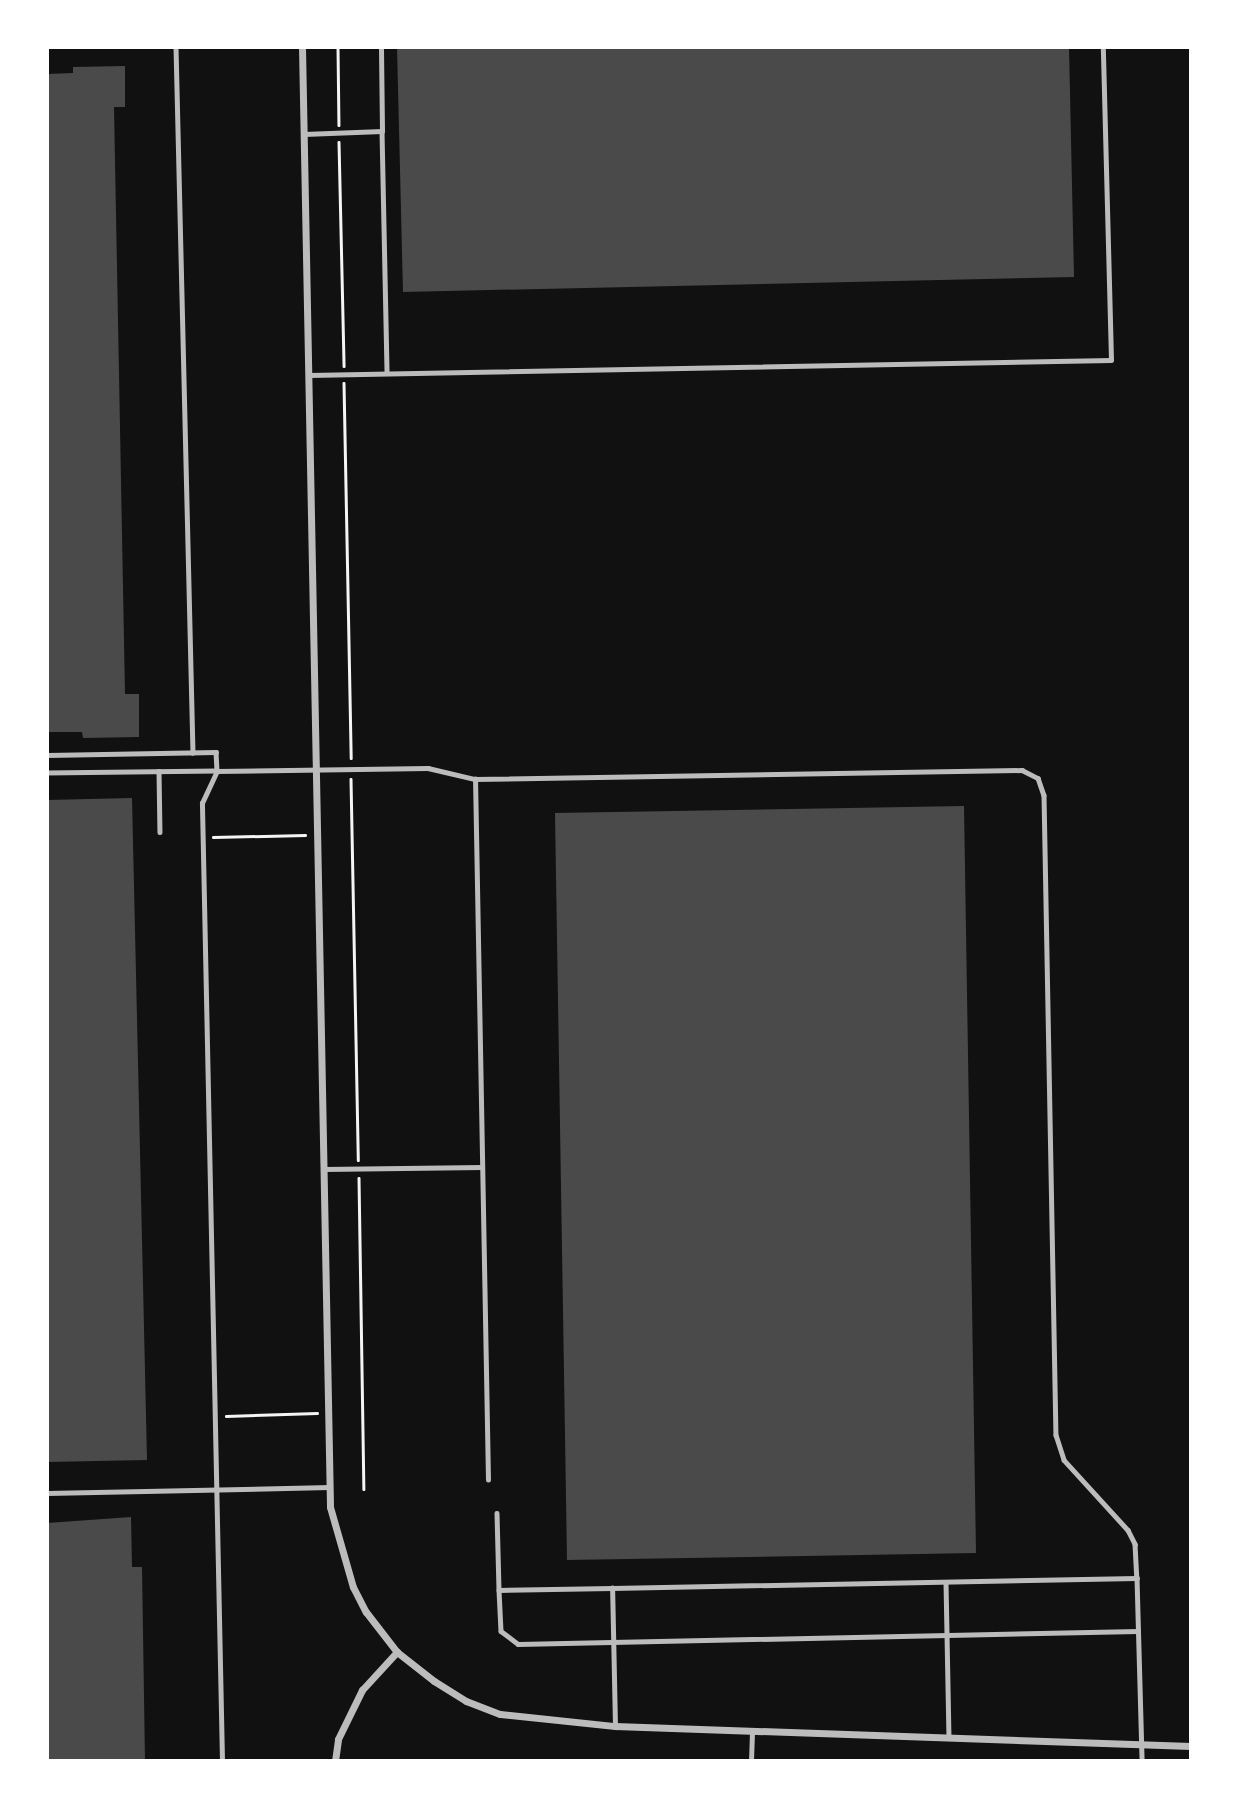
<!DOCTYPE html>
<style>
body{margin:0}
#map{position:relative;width:1238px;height:1808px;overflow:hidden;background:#111;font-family:Cabin,sans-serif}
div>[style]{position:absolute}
.building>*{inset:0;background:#4a4a4a}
.path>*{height:2.5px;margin:-1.25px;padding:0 1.25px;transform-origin:1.25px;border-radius:1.25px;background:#f5f5f5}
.service>*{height:4.5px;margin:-2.25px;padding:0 2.25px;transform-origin:2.25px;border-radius:2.25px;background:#bcbcbc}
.minor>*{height:7px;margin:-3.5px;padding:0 3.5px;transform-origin:3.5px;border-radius:3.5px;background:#bcbcbc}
span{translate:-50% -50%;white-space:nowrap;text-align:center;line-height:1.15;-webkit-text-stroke:7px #fff;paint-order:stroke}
.frame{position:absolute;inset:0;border:49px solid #fff;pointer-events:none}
</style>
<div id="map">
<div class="building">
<div style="clip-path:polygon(397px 47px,1069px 47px,1074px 277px,403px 292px)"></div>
<div style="clip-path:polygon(125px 66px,125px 107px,114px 107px,125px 694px,139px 694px,139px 737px,83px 738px,82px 732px,47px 732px,47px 74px,73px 73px,73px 67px)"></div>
<div style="clip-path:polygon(132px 798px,147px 1460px,47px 1462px,47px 800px)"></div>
<div style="clip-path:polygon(964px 806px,976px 1553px,567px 1560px,555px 813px)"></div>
<div style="clip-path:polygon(131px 1517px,132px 1567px,142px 1567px,145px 1761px,47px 1761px,47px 1523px)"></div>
</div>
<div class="path">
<div style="left:338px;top:47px;width:78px;rotate:89.3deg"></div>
<div style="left:339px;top:142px;width:224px;rotate:88.7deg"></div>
<div style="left:344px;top:383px;width:375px;rotate:88.9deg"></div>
<div style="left:351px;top:779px;width:381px;rotate:88.9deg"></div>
<div style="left:213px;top:837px;width:92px;rotate:-1.2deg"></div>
<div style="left:359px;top:1178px;width:311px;rotate:89.1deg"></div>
<div style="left:226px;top:1416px;width:91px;rotate:-1.9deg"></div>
</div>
<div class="service">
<div style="left:176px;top:47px;width:706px;rotate:88.62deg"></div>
<div style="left:382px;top:131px;width:242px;rotate:88.8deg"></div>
<div style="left:304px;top:134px;width:78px;rotate:-2.2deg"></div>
<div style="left:382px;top:131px;width:84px;rotate:-90.7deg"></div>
<div style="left:309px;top:375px;width:802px;rotate:-1.07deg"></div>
<div style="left:1111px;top:360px;width:313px;rotate:-91.5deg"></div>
<div style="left:47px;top:755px;width:169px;rotate:-1deg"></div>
<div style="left:216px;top:752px;width:19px;rotate:87deg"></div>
<div style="left:217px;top:771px;width:170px;rotate:179.3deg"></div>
<div style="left:159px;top:771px;width:61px;rotate:89.1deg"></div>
<div style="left:324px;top:1169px;width:158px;rotate:-0.7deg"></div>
<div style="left:488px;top:1480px;width:701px;rotate:-91.06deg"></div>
<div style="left:475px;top:779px;width:547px;rotate:-0.94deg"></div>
<div style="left:1022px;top:770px;width:18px;rotate:27deg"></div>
<div style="left:1038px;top:778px;width:18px;rotate:71deg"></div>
<div style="left:1044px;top:795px;width:640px;rotate:88.93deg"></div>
<div style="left:1056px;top:1435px;width:26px;rotate:72deg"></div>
<div style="left:1064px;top:1460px;width:95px;rotate:47.6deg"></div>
<div style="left:1128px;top:1530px;width:16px;rotate:63deg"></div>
<div style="left:1135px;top:1544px;width:34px;rotate:87deg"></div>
<div style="left:47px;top:1493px;width:283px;rotate:-1.2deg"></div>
<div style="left:497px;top:1513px;width:77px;rotate:88.5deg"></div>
<div style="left:499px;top:1590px;width:113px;rotate:-1deg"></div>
<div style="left:946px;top:1582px;width:155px;rotate:88.9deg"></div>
<div style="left:499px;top:1590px;width:41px;rotate:87.2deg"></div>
<div style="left:501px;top:1631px;width:21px;rotate:37deg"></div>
<div style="left:518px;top:1644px;width:620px;rotate:-1.2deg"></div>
<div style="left:615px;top:1726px;width:138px;rotate:-91.2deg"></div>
<div style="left:612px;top:1588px;width:525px;rotate:-1.09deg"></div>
<div style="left:1137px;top:1578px;width:183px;rotate:88.4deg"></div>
<div style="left:222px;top:1761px;width:958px;rotate:-91.2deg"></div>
<div style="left:202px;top:803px;width:35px;rotate:-65deg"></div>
<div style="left:217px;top:771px;width:211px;rotate:-0.8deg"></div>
<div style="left:428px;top:768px;width:48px;rotate:13.2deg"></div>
<div style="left:751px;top:1761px;width:30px;rotate:-88deg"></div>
</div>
<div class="minor">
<div style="left:302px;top:47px;width:1460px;rotate:88.9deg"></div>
<div style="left:330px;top:1507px;width:83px;rotate:74deg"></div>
<div style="left:353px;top:1587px;width:28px;rotate:63deg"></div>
<div style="left:366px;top:1612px;width:51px;rotate:52.2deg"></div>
<div style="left:397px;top:1652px;width:47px;rotate:38.1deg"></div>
<div style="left:434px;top:1681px;width:38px;rotate:32deg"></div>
<div style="left:466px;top:1701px;width:36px;rotate:21deg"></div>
<div style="left:500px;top:1714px;width:116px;rotate:6deg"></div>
<div style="left:615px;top:1726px;width:576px;rotate:1.99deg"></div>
<div style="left:335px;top:1761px;width:22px;rotate:-82deg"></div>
<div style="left:338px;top:1739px;width:55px;rotate:-63.9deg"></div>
<div style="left:362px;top:1690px;width:52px;rotate:-47.4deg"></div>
</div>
<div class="frame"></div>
</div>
